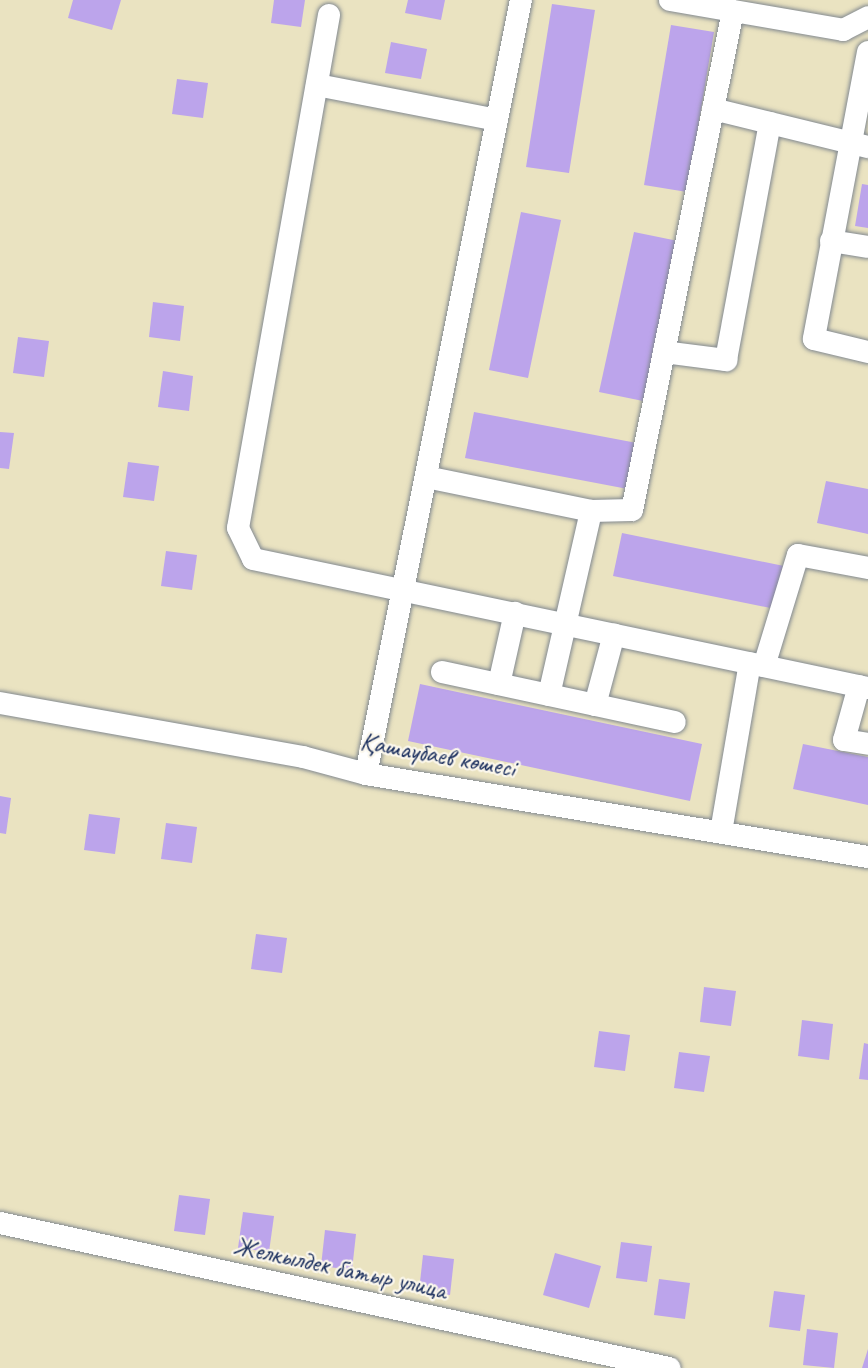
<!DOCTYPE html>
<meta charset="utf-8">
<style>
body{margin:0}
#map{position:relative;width:868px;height:1368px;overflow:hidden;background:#eae3c1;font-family:Caveat,sans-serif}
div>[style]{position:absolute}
.building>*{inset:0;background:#bca4eb}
.roads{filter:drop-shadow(0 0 2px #828990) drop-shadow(0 0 2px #828990)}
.minor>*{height:22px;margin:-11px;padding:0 11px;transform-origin:11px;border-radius:11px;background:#fff}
span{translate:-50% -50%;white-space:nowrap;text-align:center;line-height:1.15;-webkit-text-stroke:4.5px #fbf7ec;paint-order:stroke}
.street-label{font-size:26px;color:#1b2f5e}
</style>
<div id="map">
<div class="building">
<div style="clip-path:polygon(73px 0,121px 0,112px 30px,68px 18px)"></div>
<div style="clip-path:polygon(274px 0,305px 0,301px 27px,271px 23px)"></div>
<div style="clip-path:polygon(408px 0,445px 0,441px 20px,405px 13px)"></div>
<div style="clip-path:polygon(552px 4px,595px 10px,569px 173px,526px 167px)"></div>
<div style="clip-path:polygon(671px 25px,714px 32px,687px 192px,644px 185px)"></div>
<div style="clip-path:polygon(391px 42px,427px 49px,421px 79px,385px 73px)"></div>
<div style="clip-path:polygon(177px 79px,208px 83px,203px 118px,172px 114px)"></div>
<div style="clip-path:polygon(862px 184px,868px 185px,868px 228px,855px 226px)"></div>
<div style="clip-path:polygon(521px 212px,561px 220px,528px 378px,489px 370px)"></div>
<div style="clip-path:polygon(634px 232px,678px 241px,643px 401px,599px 392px)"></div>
<div style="clip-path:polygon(153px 302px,184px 306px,180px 341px,149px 337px)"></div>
<div style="clip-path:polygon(18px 337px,49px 341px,44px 377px,13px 373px)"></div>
<div style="clip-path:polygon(163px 371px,193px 376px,189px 411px,158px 407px)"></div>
<div style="clip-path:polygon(474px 412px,642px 444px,633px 490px,465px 458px)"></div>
<div style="clip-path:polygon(0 432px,14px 433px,9px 469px,0 468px)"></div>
<div style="clip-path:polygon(128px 462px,159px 466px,154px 501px,123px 497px)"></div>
<div style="clip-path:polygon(826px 481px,868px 489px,868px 534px,817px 523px)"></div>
<div style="clip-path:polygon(622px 533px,784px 566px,775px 609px,613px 576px)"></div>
<div style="clip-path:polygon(166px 551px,197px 555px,192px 590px,161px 586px)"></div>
<div style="clip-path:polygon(420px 684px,702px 744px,690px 801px,408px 741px)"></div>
<div style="clip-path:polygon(803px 744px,868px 757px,868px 805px,793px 789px)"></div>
<div style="clip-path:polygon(0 796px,11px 798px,6px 834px,0 833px)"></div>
<div style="clip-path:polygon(89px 814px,120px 818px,115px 854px,84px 850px)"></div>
<div style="clip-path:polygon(166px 823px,197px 827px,192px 863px,161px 859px)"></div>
<div style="clip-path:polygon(256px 934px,287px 938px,282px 973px,251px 969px)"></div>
<div style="clip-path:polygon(704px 987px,736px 991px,731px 1026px,700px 1022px)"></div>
<div style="clip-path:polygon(802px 1020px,833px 1024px,829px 1060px,798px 1056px)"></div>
<div style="clip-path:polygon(599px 1031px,630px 1035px,625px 1071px,594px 1067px)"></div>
<div style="clip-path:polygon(864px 1043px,868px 1044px,868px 1080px,859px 1079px)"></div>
<div style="clip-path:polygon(679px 1052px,710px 1056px,704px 1092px,674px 1088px)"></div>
<div style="clip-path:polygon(179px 1195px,210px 1199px,205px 1235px,174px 1231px)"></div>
<div style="clip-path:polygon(243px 1212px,274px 1216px,269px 1252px,238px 1248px)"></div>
<div style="clip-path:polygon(325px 1230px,356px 1234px,352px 1270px,321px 1266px)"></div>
<div style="clip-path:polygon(621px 1242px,652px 1246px,647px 1282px,616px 1278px)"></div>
<div style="clip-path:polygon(555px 1253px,601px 1266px,589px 1308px,543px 1295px)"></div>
<div style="clip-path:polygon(423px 1255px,454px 1259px,450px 1295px,419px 1291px)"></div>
<div style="clip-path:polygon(659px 1279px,690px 1283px,685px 1319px,654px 1315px)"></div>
<div style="clip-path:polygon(774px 1291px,805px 1295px,800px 1331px,769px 1327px)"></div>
<div style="clip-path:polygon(807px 1329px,838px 1333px,834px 1368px,803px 1365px)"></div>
<div style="clip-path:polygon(868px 1349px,868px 1368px,862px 1368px)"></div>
</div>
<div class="roads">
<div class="minor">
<div style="left:670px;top:0;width:176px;rotate:9.8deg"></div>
<div style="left:843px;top:30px;width:28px;rotate:-27deg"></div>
<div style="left:329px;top:15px;width:521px;rotate:100.06deg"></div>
<div style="left:238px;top:528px;width:34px;rotate:64deg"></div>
<div style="left:253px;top:559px;width:628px;rotate:11.85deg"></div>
<div style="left:868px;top:52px;width:292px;rotate:100.7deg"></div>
<div style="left:814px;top:339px;width:56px;rotate:13.5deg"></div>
<div style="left:317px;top:85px;width:183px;rotate:11deg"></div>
<div style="left:713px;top:109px;width:160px;rotate:13.8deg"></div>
<div style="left:831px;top:241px;width:37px;rotate:9deg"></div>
<div style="left:664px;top:352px;width:63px;rotate:7.4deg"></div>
<div style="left:726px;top:360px;width:241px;rotate:-79.5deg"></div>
<div style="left:426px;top:477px;width:168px;rotate:11.6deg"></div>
<div style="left:764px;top:666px;width:116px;rotate:-73deg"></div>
<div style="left:798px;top:555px;width:71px;rotate:10.5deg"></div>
<div style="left:442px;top:672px;width:238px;rotate:12.1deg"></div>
<div style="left:499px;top:684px;width:73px;rotate:-77.3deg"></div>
<div style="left:859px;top:686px;width:56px;rotate:105.5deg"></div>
<div style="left:844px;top:740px;width:24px;rotate:9deg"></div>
<div style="left:549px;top:695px;width:189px;rotate:-77.1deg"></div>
<div style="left:591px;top:511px;width:41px;rotate:-1.4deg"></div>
<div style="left:632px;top:510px;width:509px;rotate:-78.56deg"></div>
<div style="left:0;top:703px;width:308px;rotate:10.1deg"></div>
<div style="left:303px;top:757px;width:65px;rotate:15.1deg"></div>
<div style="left:366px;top:774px;width:509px;rotate:9.39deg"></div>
<div style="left:595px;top:705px;width:73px;rotate:-75deg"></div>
<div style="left:366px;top:774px;width:789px;rotate:-78.68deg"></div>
<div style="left:721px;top:832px;width:171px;rotate:-80.3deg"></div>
<div style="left:0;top:1223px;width:685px;rotate:12.23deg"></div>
</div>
</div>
<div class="street-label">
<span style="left:438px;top:755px;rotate:10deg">Қашаубаев көшесі</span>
<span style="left:340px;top:1268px;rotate:12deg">Желкылдек батыр улица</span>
</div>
</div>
